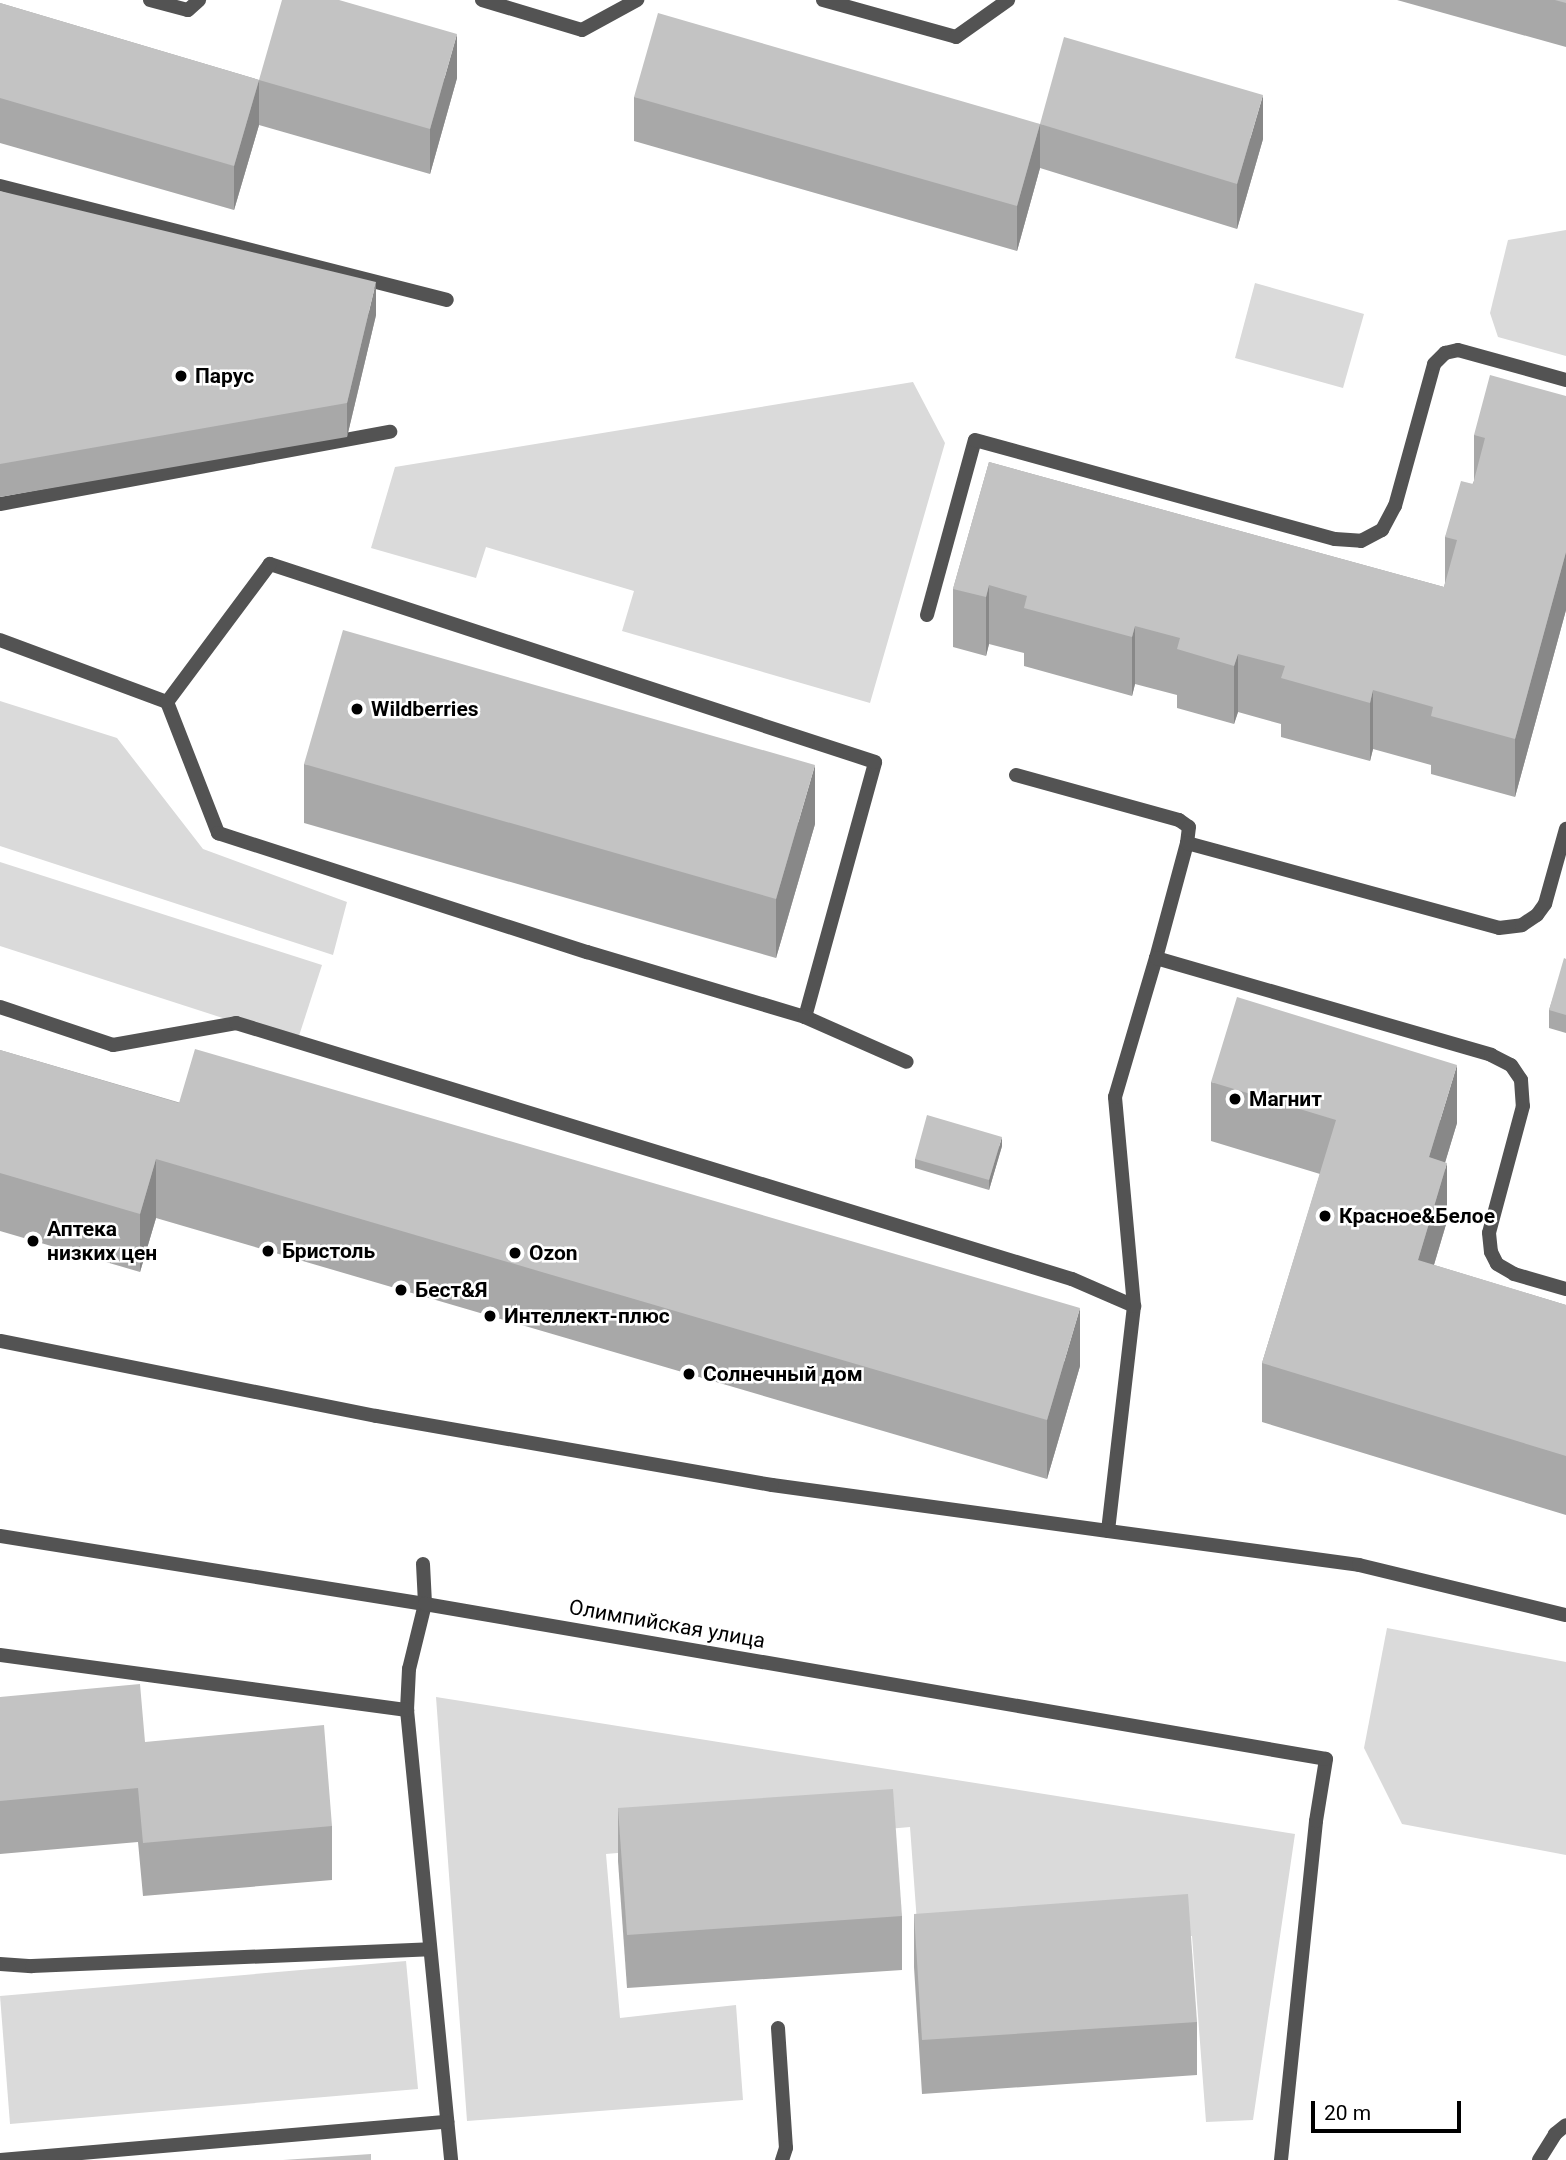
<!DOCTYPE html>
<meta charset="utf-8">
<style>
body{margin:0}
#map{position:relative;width:1566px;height:2160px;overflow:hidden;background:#fff;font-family:Roboto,sans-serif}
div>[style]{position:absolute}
.green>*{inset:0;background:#dadada}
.lane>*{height:14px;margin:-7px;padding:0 7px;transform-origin:7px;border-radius:7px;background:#535353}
.street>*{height:14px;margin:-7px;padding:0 7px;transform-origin:7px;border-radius:7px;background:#535353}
.wall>*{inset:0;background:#a8a8a8}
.shaded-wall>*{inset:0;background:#888}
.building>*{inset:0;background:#c3c3c3}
.dots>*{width:19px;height:19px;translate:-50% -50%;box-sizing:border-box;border:4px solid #fff;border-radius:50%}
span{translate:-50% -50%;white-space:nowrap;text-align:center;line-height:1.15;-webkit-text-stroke:5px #fff;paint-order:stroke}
.poi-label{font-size:21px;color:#000;font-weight:700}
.left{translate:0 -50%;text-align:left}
.street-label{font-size:21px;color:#000}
.scale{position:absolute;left:1311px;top:2101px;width:150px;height:32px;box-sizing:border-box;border:4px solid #000;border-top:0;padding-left:9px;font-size:21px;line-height:24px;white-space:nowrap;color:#000;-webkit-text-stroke:5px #fff;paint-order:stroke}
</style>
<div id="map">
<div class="green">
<div style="clip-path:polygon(1566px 230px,1566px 356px,1498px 337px,1490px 313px,1508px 240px)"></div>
<div style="clip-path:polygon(1255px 283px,1364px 314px,1343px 388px,1235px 358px)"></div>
<div style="clip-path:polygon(913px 382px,945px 443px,870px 703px,622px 631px,634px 591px,486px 547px,476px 578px,371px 548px,395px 467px)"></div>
<div style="clip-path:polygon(0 701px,117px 738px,203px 849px,347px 902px,333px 955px,0 846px)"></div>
<div style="clip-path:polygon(0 862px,322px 965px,297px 1042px,0 946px)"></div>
<div style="clip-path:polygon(1387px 1628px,1566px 1662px,1566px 1855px,1402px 1824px,1364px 1748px)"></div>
<div style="clip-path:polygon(436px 1697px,1295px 1834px,1253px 2120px,1206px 2122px,1192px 1936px,919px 1950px,910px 1827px,606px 1854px,620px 2018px,736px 2005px,743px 2100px,467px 2121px)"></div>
<div style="clip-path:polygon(406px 1961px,418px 2089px,10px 2124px,0 1996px)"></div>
</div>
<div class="lane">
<div style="left:150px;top:0;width:39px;rotate:15deg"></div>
<div style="left:188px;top:10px;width:15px;rotate:-42deg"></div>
<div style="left:482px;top:0;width:104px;rotate:16.7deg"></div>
<div style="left:582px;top:30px;width:63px;rotate:-28.6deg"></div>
<div style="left:823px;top:0;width:138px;rotate:15.5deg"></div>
<div style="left:956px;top:37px;width:64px;rotate:-35.4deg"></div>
<div style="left:0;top:186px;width:461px;rotate:14.3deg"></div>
<div style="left:0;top:504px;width:397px;rotate:-10.5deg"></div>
<div style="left:927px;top:615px;width:181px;rotate:-74.7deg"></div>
<div style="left:975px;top:440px;width:373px;rotate:15.4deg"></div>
<div style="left:1335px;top:539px;width:26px;rotate:4deg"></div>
<div style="left:1361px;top:541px;width:24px;rotate:-28deg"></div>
<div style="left:1382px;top:530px;width:27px;rotate:-62deg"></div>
<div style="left:1395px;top:506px;width:147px;rotate:-74.6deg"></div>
<div style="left:1434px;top:364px;width:16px;rotate:-45deg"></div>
<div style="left:1445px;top:353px;width:13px;rotate:-13deg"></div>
<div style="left:1458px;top:350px;width:112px;rotate:15.5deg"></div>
<div style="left:0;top:640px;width:178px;rotate:20.4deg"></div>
<div style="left:167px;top:702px;width:141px;rotate:68.7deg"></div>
<div style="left:218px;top:833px;width:388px;rotate:17.9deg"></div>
<div style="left:587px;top:952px;width:227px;rotate:16.6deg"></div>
<div style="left:805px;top:1017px;width:264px;rotate:-74.6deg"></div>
<div style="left:875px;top:762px;width:637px;rotate:-161.88deg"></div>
<div style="left:270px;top:564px;width:172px;rotate:126.7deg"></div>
<div style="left:1016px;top:775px;width:169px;rotate:15.4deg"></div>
<div style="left:1179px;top:820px;width:12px;rotate:35deg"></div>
<div style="left:1189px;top:827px;width:16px;rotate:97deg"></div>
<div style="left:1156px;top:958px;width:119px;rotate:-74.9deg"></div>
<div style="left:1187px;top:843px;width:323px;rotate:15.2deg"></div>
<div style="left:1499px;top:928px;width:23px;rotate:-7deg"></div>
<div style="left:1522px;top:925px;width:18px;rotate:-34deg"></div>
<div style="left:1537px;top:915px;width:14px;rotate:-54deg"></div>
<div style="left:1545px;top:904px;width:78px;rotate:-74.4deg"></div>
<div style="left:0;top:1007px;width:119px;rotate:18.6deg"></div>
<div style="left:113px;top:1045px;width:125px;rotate:-10.1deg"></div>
<div style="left:236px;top:1023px;width:874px;rotate:17.03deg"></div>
<div style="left:1072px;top:1279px;width:68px;rotate:23.5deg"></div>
<div style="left:1134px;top:1306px;width:226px;rotate:96.6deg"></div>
<div style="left:1108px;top:1531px;width:339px;rotate:-172.2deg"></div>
<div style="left:772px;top:1485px;width:402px;rotate:-170.1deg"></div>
<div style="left:376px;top:1416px;width:383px;rotate:-168.7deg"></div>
<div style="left:805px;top:1017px;width:111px;rotate:23.8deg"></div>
<div style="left:1134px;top:1306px;width:210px;rotate:-95.2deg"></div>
<div style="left:1115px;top:1097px;width:145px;rotate:-73.6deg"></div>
<div style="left:1156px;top:958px;width:349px;rotate:16.1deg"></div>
<div style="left:1491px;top:1055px;width:22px;rotate:27deg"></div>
<div style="left:1511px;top:1065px;width:18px;rotate:56deg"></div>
<div style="left:1521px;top:1080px;width:26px;rotate:86deg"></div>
<div style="left:1523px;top:1106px;width:131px;rotate:105deg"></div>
<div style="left:1489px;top:1233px;width:19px;rotate:84deg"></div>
<div style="left:1491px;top:1252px;width:13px;rotate:63deg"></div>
<div style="left:1497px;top:1264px;width:20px;rotate:30deg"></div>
<div style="left:1514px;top:1274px;width:54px;rotate:16.1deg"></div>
<div style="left:1108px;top:1531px;width:253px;rotate:7.7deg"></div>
<div style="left:1359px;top:1565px;width:213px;rotate:13.6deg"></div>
<div style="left:423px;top:1564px;width:40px;rotate:87.1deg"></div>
<div style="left:425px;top:1604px;width:67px;rotate:103.8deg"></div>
<div style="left:409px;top:1669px;width:41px;rotate:92.8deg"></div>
<div style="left:407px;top:1710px;width:452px;rotate:84.4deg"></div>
<div style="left:0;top:1655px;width:411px;rotate:7.7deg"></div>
<div style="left:0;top:1964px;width:32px;rotate:4deg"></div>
<div style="left:32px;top:1966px;width:398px;rotate:-2.4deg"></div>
<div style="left:778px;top:2028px;width:120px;rotate:86.2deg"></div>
<div style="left:786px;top:2148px;width:13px;rotate:108deg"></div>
<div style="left:0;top:2160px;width:449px;rotate:-4.9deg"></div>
<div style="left:1281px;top:2160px;width:341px;rotate:-84.1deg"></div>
<div style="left:1316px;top:1821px;width:63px;rotate:-80.8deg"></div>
<div style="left:1539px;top:2160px;width:31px;rotate:-58deg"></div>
<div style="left:1555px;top:2134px;width:14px;rotate:-39deg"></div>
</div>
<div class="street">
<div style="left:0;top:1536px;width:430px;rotate:9.1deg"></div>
<div style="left:425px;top:1604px;width:914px;rotate:9.76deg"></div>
</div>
<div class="wall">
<div style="clip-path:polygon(1397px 0,1566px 0,1566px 47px)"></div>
<div style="clip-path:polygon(0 3px,259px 80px,457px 78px,430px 174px,259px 125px,234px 210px,0 143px)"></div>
<div style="clip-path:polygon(634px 97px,1040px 124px,1263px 139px,1237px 229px,1040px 168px,1017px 251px,634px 141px)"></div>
<div style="clip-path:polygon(0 191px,376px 315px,347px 437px,0 497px)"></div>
<div style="clip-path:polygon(1566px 396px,1566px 610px,1515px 797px,1431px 774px,1431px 765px,1373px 749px,1370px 761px,1281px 737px,1281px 724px,1238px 712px,1234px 724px,1177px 708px,1177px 695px,1135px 684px,1132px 696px,1024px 666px,1024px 653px,989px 644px,986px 656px,953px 647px,953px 589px,989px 462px,1444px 587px,1445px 583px,1445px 537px,1474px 481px,1474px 435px)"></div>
<div style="clip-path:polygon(304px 764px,815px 824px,776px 958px,304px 823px)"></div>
<div style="clip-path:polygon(1566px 959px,1566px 1033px,1549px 1028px,1549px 1010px)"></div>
<div style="clip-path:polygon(0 1050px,1080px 1366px,1047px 1479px,156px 1218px,140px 1272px,0 1231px)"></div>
<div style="clip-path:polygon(1211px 1082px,1457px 1123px,1445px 1162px,1447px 1221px,1434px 1265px,1566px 1305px,1566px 1515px,1262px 1422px,1262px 1363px,1320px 1174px,1211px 1141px)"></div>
<div style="clip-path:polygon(1002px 1146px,989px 1190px,915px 1168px,915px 1159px)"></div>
<div style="clip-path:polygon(0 1697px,145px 1742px,332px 1826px,332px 1880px,143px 1896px,138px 1842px,0 1854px)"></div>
<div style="clip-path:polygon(618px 1808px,902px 1916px,902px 1970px,627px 1988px,618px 1861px)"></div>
<div style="clip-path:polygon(914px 1914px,1197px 2022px,1197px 2075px,922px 2094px,914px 1967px)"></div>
</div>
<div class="shaded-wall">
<div style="clip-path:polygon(457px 34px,457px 78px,430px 174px,430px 129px)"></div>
<div style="clip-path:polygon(259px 80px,259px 125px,234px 210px,234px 166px)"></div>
<div style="clip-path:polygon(1263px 95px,1263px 139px,1237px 229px,1237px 184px)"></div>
<div style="clip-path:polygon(1040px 124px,1040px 168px,1017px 251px,1017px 206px)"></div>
<div style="clip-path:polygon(376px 282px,376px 315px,347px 437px,347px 403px)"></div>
<div style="clip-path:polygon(1566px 552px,1566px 610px,1515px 797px,1515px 739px)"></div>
<div style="clip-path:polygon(989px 585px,989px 644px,986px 656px,986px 597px)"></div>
<div style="clip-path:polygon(1135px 626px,1135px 684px,1132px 696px,1132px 637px)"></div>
<div style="clip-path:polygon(1238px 654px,1238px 712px,1234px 724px,1234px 666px)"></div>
<div style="clip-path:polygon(1373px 690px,1373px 749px,1370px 761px,1370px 703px)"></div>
<div style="clip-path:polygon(815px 765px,815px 824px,776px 958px,776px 899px)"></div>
<div style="clip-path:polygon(1457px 1065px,1457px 1123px,1429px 1216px,1429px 1157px)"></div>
<div style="clip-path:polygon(1002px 1137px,1002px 1146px,989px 1190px,989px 1180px)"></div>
<div style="clip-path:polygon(156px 1159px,156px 1218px,140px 1272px,140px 1214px)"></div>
<div style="clip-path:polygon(1447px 1163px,1447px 1221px,1418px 1318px,1418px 1260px)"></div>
<div style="clip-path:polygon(1080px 1308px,1080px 1366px,1047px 1479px,1047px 1420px)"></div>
</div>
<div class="building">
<div style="clip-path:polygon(282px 0,339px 0,457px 34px,430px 129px,259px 80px)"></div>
<div style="clip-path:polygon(1555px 0,1566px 0,1566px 3px)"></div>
<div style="clip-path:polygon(0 3px,259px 80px,234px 166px,0 98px)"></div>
<div style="clip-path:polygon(658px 13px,1040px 124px,1017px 206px,634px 97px)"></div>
<div style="clip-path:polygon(1064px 37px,1263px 95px,1237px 184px,1040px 124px)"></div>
<div style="clip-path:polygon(0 191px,376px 282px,347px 403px,0 464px)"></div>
<div style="clip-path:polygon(1490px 375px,1566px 396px,1566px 552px,1515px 739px,1431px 716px,1433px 707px,1373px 690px,1370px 703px,1281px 678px,1285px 666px,1238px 654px,1234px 666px,1177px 649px,1180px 638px,1135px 626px,1132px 637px,1024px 608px,1027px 596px,989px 585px,986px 597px,953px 589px,989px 462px,1444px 587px,1457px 540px,1445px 537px,1461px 481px,1473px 484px,1485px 438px,1474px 435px)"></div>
<div style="clip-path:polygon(343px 630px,815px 765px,776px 899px,304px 764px)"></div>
<div style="clip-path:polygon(1564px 958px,1566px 959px,1566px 1015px,1549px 1010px)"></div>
<div style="clip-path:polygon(1237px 997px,1457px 1065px,1429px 1157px,1447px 1163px,1418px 1260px,1566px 1305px,1566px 1456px,1262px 1363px,1336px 1120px,1211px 1082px)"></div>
<div style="clip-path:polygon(195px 1049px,1080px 1308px,1047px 1420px,156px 1159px,140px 1214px,0 1173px,0 1050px,179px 1103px)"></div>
<div style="clip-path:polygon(927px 1115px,1002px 1137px,989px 1180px,915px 1159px)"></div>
<div style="clip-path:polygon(140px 1684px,145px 1742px,324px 1725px,332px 1826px,143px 1843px,138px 1788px,0 1801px,0 1697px)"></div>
<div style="clip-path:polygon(893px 1789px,902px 1916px,627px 1935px,618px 1808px)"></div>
<div style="clip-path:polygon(1188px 1894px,1197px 2022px,922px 2040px,914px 1914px)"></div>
<div style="clip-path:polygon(371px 2154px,371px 2160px,283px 2160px)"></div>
</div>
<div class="dots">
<div style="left:181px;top:376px;background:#000"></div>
<div style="left:357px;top:709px;background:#000"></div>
<div style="left:1235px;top:1099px;background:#000"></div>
<div style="left:1325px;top:1216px;background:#000"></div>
<div style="left:33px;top:1241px;background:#000"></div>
<div style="left:268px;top:1251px;background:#000"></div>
<div style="left:515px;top:1253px;background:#000"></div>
<div style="left:401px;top:1290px;background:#000"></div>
<div style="left:490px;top:1316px;background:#000"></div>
<div style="left:689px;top:1374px;background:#000"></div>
</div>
<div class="poi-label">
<span class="left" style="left:195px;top:376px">Парус</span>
<span class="left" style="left:371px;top:709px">Wildberries</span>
<span class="left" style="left:1249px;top:1099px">Магнит</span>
<span class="left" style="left:1339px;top:1216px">Красное&amp;Белое</span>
<span class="left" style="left:47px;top:1241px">Аптека<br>низких цен</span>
<span class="left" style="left:282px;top:1251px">Бристоль</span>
<span class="left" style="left:529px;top:1253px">Ozon</span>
<span class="left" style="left:415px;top:1290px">Бест&amp;Я</span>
<span class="left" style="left:504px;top:1316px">Интеллект-плюс</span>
<span class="left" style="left:703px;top:1374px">Солнечный дом</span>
</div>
<div class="street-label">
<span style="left:667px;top:1624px;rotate:10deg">Олимпийская улица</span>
</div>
<div class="scale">20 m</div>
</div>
